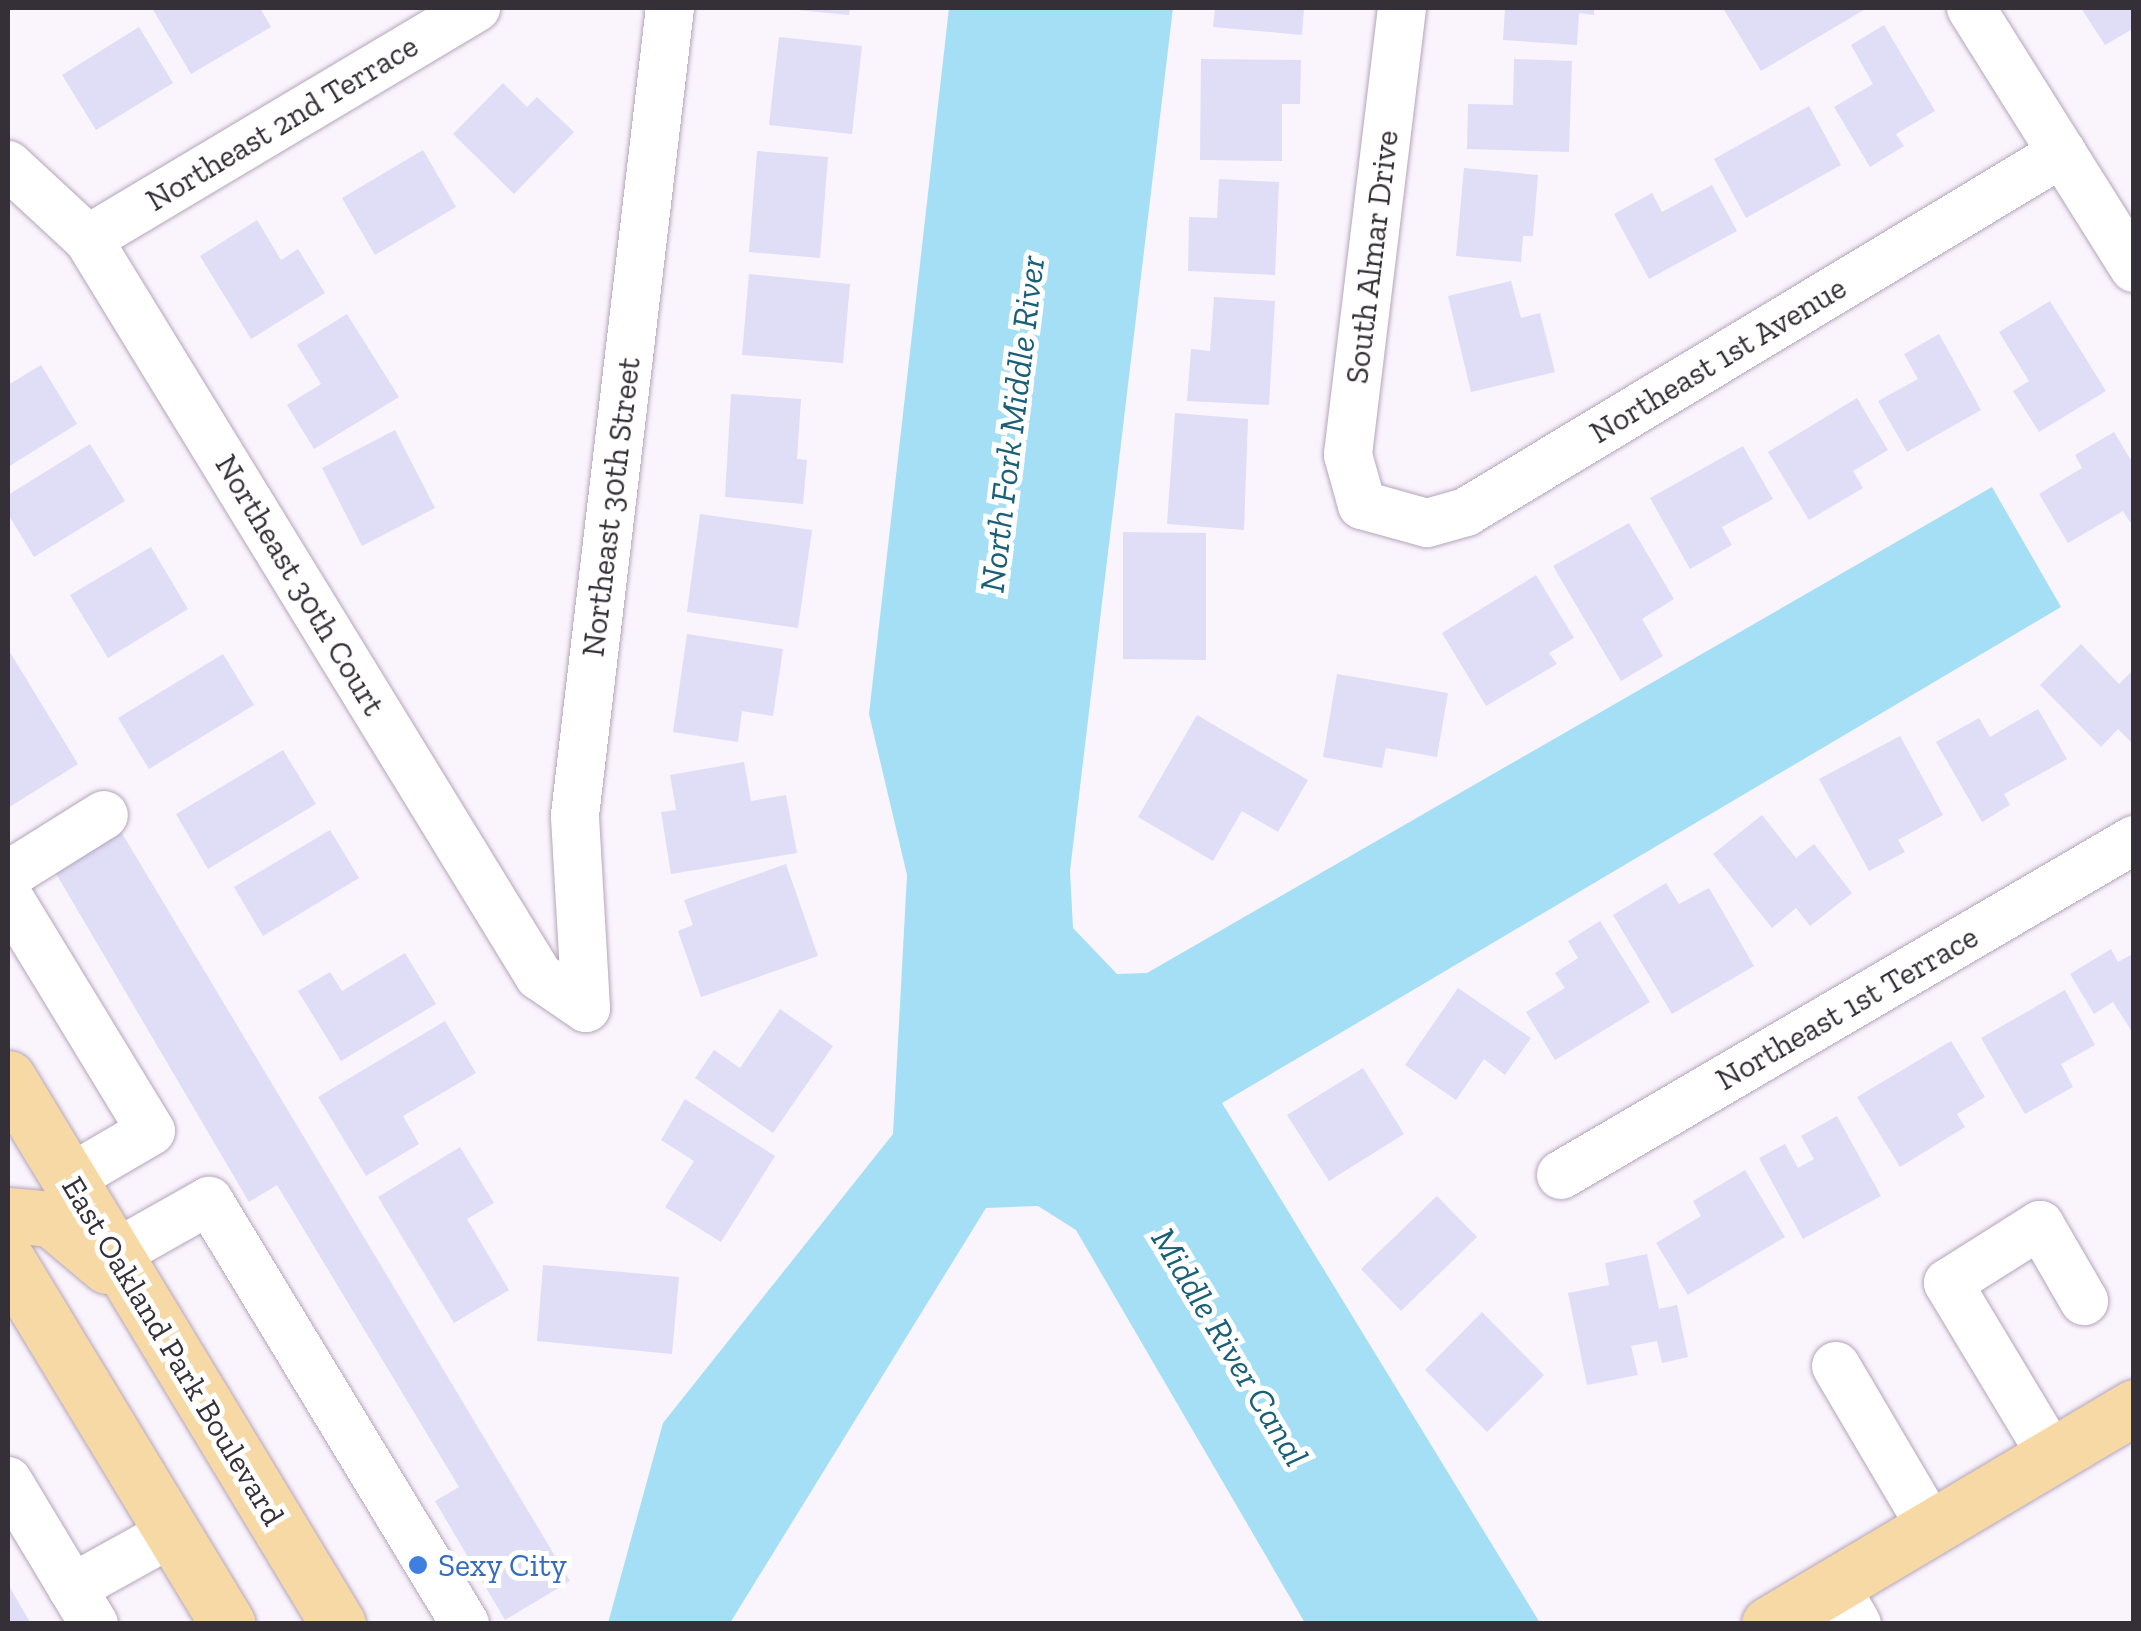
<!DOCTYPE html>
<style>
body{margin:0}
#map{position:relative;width:2141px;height:1631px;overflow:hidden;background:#faf4fd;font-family:"Zilla Slab",serif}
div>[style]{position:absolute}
.water>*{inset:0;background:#a5dff6}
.building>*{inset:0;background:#e0ddf7}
.roads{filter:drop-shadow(0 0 2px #b4a5ba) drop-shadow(0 0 2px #b4a5ba)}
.minor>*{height:48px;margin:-24px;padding:0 24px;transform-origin:24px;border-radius:24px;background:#fff}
.major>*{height:55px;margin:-27.5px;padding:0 27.5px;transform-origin:27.5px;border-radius:27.5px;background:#f7d9a6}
.dots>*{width:28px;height:28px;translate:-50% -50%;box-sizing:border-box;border:5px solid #fff;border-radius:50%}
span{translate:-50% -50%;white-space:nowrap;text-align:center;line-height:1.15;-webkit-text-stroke:10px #fff;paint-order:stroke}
.street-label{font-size:32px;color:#352f38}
.shop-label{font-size:32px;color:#366cbe}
.left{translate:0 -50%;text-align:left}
.water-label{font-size:35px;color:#185f77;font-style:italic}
.frame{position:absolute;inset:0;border:10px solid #352f38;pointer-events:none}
</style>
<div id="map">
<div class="water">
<div style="clip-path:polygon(949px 8px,1173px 8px,1070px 871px,1073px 928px,1117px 974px,1147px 973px,1992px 487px,2061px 607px,1222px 1103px,1540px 1623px,1305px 1623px,1076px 1230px,1038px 1206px,986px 1208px,730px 1623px,608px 1623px,663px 1423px,893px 1134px,907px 875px,869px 714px)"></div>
</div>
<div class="building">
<div style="clip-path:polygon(152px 8px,260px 8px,271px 27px,191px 74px)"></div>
<div style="clip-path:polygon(776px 8px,850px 8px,849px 15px)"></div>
<div style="clip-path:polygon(1215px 8px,1304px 8px,1302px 35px,1213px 27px)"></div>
<div style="clip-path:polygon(1505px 8px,1513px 9px,1594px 8px,1594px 15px,1579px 13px,1577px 45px,1503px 40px)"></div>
<div style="clip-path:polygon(1723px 8px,1867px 8px,1761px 71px)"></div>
<div style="clip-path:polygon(2081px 8px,2134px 8px,2134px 28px,2105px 45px)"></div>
<div style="clip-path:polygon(1884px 25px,1935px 111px,1896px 134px,1904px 146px,1870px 167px,1834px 107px,1873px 84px,1851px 45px)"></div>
<div style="clip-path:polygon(139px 27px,173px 83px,96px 130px,62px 75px)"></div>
<div style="clip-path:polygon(779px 37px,862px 46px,852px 134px,769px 125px)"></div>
<div style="clip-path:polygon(1201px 59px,1301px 60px,1300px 104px,1282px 104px,1282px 161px,1200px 160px)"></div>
<div style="clip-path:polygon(1514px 59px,1572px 61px,1569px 152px,1467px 149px,1468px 104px,1513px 105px)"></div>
<div style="clip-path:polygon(503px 83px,527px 107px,537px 97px,574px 132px,514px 194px,453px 134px)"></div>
<div style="clip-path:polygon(1809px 106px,1841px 165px,1746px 218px,1714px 159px)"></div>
<div style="clip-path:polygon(423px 150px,456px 207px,375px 255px,342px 198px)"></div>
<div style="clip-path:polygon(757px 151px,828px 157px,820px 258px,749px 252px)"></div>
<div style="clip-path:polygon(1464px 168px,1538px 175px,1533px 236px,1523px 236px,1521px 262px,1456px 256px)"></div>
<div style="clip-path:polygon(1219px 179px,1279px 182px,1275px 275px,1188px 271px,1189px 217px,1217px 218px)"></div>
<div style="clip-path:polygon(1712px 185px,1737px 231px,1649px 279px,1614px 214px,1652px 193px,1662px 212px)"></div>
<div style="clip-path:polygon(257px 220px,281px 260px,298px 249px,325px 293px,251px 339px,200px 256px)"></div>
<div style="clip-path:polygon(749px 274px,850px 284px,843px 363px,742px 355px)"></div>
<div style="clip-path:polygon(1511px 281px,1521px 318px,1540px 313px,1555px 372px,1471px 392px,1448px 296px)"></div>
<div style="clip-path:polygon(1214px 297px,1275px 301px,1269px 405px,1187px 401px,1191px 349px,1210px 351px)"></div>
<div style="clip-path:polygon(2050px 301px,2106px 391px,2039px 432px,2013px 391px,2029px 381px,1999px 332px)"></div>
<div style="clip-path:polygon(347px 314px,399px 397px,314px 449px,287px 405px,321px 384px,297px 345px)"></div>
<div style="clip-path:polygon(1939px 334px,1981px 410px,1907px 452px,1878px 401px,1918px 379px,1904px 354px)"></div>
<div style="clip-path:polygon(41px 365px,77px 424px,8px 467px,8px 385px)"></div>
<div style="clip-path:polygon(731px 394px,801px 399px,797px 459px,807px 460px,803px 504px,725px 497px)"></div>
<div style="clip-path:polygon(1857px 398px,1888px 450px,1853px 471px,1863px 488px,1809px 520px,1768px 452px)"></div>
<div style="clip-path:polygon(1175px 413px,1248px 419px,1244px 530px,1167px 524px)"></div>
<div style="clip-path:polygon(395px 430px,435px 508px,362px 546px,322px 468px)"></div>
<div style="clip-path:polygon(2114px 432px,2134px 465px,2134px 528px,2123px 511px,2068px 543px,2039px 494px,2082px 468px,2075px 455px)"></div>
<div style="clip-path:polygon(90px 444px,125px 501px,34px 557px,8px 514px,8px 495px)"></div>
<div style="clip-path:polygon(1743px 446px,1773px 499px,1722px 527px,1732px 545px,1690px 569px,1650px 498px)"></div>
<div style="clip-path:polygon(700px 514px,812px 530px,798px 628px,687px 612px)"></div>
<div style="clip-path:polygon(1629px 523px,1674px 599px,1642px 619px,1663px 656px,1621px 681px,1553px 566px)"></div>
<div style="clip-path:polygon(1123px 532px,1206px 533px,1206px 660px,1123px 659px)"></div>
<div style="clip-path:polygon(151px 547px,188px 609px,108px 658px,70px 595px)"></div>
<div style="clip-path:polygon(1536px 575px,1574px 638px,1549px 653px,1557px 664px,1486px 706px,1442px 633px)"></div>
<div style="clip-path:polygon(687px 634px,783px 649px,773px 716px,742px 711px,738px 742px,673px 732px)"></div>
<div style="clip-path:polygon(2081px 644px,2119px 684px,2134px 669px,2134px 745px,2118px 729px,2101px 747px,2040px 685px)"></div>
<div style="clip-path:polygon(8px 649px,78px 764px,8px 808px)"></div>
<div style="clip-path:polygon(223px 654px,254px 705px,149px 769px,118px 718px)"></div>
<div style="clip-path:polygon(1337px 674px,1448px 693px,1437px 757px,1386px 748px,1382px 768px,1323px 757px)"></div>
<div style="clip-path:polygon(2038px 709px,2067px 759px,2004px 794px,2010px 805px,1982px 822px,1936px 742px,1979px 718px,1990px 737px)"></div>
<div style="clip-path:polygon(1197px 715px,1308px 780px,1278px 832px,1242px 811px,1213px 861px,1138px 817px)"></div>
<div style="clip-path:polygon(1900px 736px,1943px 815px,1898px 840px,1905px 852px,1869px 871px,1819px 779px)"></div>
<div style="clip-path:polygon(283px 750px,316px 804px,208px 869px,176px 814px)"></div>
<div style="clip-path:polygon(744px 762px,751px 801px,786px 795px,797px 853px,671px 874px,661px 812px,676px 810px,670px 775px)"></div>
<div style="clip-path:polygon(1762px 815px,1796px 858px,1814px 844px,1852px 893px,1810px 926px,1796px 908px,1772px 928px,1713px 854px)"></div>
<div style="clip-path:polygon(117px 825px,570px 1581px,505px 1620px,435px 1501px,459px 1487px,277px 1185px,249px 1202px,51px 865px)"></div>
<div style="clip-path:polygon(330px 830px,359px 878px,263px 936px,234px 887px)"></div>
<div style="clip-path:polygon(786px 864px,818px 956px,701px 997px,678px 931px,693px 925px,684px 900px)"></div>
<div style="clip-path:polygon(1666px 883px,1679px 904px,1709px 888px,1754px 966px,1672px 1014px,1613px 915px)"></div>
<div style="clip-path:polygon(1600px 921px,1650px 1002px,1555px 1060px,1526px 1012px,1565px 988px,1555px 973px,1578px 958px,1568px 941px)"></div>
<div style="clip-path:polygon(2111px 949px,2118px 962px,2134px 953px,2134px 1035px,2113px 1002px,2094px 1014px,2070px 974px)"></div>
<div style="clip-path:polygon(405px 953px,436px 1004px,341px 1061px,298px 991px,330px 972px,342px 991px)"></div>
<div style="clip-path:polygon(1458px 988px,1531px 1038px,1505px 1075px,1484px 1059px,1456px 1100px,1405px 1065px)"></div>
<div style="clip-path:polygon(2065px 990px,2095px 1045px,2061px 1064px,2073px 1087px,2025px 1114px,1981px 1038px)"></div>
<div style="clip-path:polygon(780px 1009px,833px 1046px,773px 1133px,695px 1078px,714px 1050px,740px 1068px)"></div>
<div style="clip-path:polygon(445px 1021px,476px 1073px,403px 1116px,419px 1144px,366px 1176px,318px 1097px)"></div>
<div style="clip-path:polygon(1951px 1041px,1985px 1097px,1957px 1114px,1965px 1127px,1900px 1167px,1857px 1097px)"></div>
<div style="clip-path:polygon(1363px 1068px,1404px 1134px,1329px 1181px,1287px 1115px)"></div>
<div style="clip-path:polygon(685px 1099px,775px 1156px,721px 1242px,665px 1207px,694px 1161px,661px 1140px)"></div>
<div style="clip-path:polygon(1837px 1116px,1881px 1196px,1803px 1239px,1759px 1158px,1785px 1144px,1798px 1168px,1814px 1159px,1801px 1136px)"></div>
<div style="clip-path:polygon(460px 1147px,494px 1203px,467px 1219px,509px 1290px,454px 1323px,378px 1197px)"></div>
<div style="clip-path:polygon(1745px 1170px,1785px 1237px,1688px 1295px,1656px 1243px,1701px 1216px,1693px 1201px)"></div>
<div style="clip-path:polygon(1437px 1196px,1477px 1237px,1401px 1311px,1361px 1269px)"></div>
<div style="clip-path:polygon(1647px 1254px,1659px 1309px,1677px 1305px,1688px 1357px,1662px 1363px,1657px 1341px,1631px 1346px,1638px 1375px,1587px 1385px,1568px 1293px,1609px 1285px,1605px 1263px)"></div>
<div style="clip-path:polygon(543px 1265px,679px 1277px,672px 1354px,537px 1341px)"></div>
<div style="clip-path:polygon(1482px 1312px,1544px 1375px,1487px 1432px,1425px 1370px)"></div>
<div style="clip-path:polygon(8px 1584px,31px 1624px,8px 1624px)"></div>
</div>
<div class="roads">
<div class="minor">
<div style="left:1402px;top:8px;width:450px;rotate:96.9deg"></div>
<div style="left:1348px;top:455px;width:52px;rotate:74.4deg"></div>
<div style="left:1362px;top:505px;width:67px;rotate:15.5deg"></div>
<div style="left:1427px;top:523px;width:41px;rotate:-15.8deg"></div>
<div style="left:1466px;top:512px;width:696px;rotate:-31.06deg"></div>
<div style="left:1971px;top:8px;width:307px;rotate:57.9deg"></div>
<div style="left:8px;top:165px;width:109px;rotate:42.8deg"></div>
<div style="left:88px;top:239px;width:864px;rotate:58.54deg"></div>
<div style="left:539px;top:976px;width:57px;rotate:34.2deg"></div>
<div style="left:88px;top:239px;width:452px;rotate:-30.8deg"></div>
<div style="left:8px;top:875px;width:113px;rotate:-32deg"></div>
<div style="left:8px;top:896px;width:275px;rotate:58.7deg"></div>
<div style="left:151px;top:1131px;width:95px;rotate:149.7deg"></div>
<div style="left:586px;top:1008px;width:193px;rotate:-93.3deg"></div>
<div style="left:575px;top:815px;width:813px;rotate:-83.29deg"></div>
<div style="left:1561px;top:1175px;width:664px;rotate:-30.31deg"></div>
<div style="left:115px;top:1254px;width:108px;rotate:-29.4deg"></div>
<div style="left:209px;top:1201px;width:494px;rotate:58.8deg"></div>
<div style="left:1836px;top:1366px;width:187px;rotate:59.5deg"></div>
<div style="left:2052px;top:1456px;width:202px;rotate:-121deg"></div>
<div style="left:1948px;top:1283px;width:109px;rotate:-32.2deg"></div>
<div style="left:2040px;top:1225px;width:88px;rotate:59.9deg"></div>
<div style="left:8px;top:1481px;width:167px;rotate:59deg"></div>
<div style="left:1834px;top:1584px;width:46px;rotate:60.1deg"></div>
<div style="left:72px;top:1588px;width:115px;rotate:-29deg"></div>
</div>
<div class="major">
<div style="left:8px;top:1078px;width:638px;rotate:58.85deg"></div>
<div style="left:8px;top:1215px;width:43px;rotate:5.3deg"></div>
<div style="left:51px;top:1219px;width:73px;rotate:40deg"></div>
<div style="left:8px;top:1261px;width:424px;rotate:58.8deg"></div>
<div style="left:1769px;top:1624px;width:425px;rotate:-30.7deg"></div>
</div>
</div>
<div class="dots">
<div style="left:418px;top:1565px;background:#3f7fe0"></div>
</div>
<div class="street-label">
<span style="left:282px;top:123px;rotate:-31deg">Northeast 2nd Terrace</span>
<span style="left:1372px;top:257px;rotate:-83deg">South Almar Drive</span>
<span style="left:1718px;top:360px;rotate:-31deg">Northeast 1st Avenue</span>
<span style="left:611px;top:507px;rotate:-83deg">Northeast 30th Street</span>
<span style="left:300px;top:585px;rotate:59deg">Northeast 30th Court</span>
<span style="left:1847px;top:1008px;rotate:-30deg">Northeast 1st Terrace</span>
<span style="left:173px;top:1351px;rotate:59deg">East Oakland Park Boulevard</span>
</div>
<div class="shop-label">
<span class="left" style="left:438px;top:1565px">Sexy City</span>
</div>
<div class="water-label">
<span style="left:1012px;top:424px;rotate:-83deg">North Fork Middle River</span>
<span style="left:1230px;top:1347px;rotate:59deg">Middle River Canal</span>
</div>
<div class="frame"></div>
</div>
